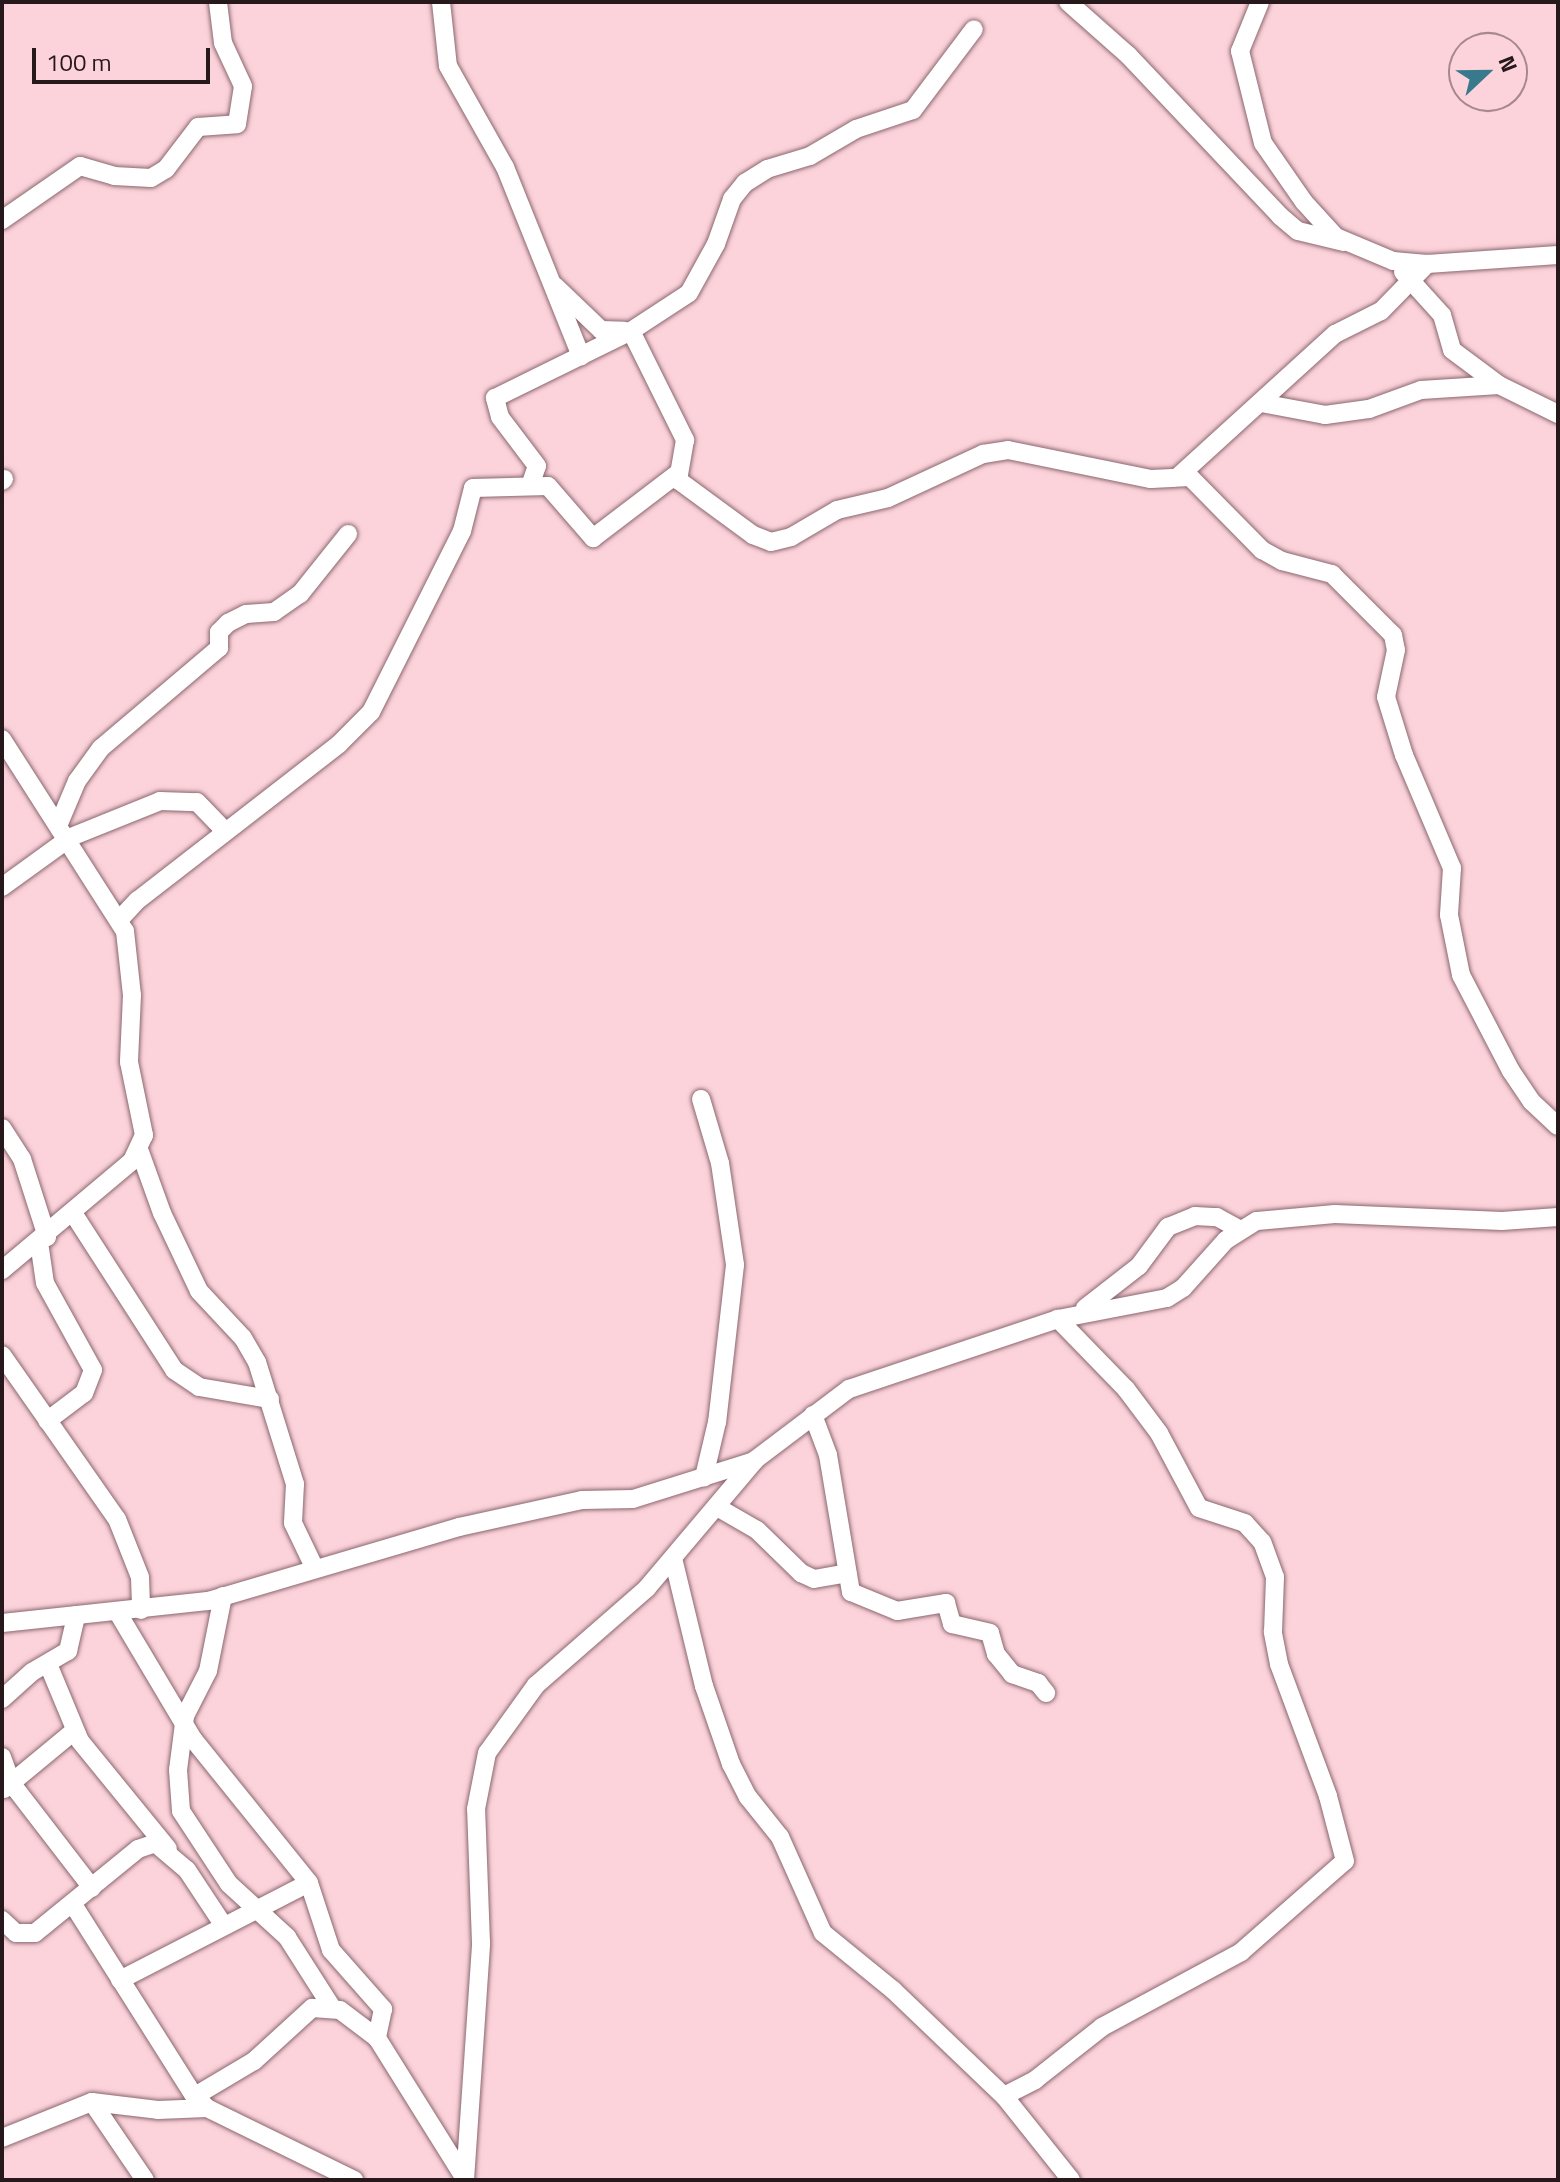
<!DOCTYPE html>
<style>
body{margin:0}
#map{position:relative;width:1560px;height:2182px;overflow:hidden;background:#fcd3db;font-family:"Titillium Web",sans-serif}
div>[style]{position:absolute}
.roads{filter:drop-shadow(0 0 2px #8b676f) drop-shadow(0 0 2px #8b676f)}
.minor>*{height:18px;margin:-9px;padding:0 9px;transform-origin:9px;border-radius:9px;background:#fff}
span{translate:-50% -50%;white-space:nowrap;text-align:center;line-height:1.15;-webkit-text-stroke:8px #fcd3db;paint-order:stroke}
.frame{position:absolute;inset:0;border:4px solid #27181b;pointer-events:none}
.north{position:absolute;left:1448px;top:32px;width:80px;height:80px;box-sizing:border-box;background:#fcd3db;border:2px solid #a7888e;border-radius:50%;rotate:68deg;font-size:22px;font-weight:700;line-height:32px;text-align:center;color:#27181b}
.north::after{content:'';display:block;margin:auto;width:28px;height:36px;background:#387a8c;clip-path:polygon(50% 0,100% 100%,50% 72%,0 100%)}
.scale{position:absolute;left:32px;top:48px;width:178px;height:36px;box-sizing:border-box;border:4px solid #27181b;border-top:0;padding-left:10px;font-size:24px;line-height:28px;white-space:nowrap;color:#27181b;-webkit-text-stroke:6px #fcd3db;paint-order:stroke}
</style>
<div id="map">
<div class="roads">
<div class="minor">
<div style="left:441px;top:2px;width:64px;rotate:83.8deg"></div>
<div style="left:448px;top:66px;width:116px;rotate:60.6deg"></div>
<div style="left:505px;top:167px;width:204px;rotate:68.1deg"></div>
<div style="left:1068px;top:2px;width:80px;rotate:41.5deg"></div>
<div style="left:1128px;top:55px;width:221px;rotate:46.6deg"></div>
<div style="left:1280px;top:216px;width:23px;rotate:40deg"></div>
<div style="left:1298px;top:231px;width:47px;rotate:13.4deg"></div>
<div style="left:1260px;top:2px;width:53px;rotate:112.2deg"></div>
<div style="left:1240px;top:51px;width:95px;rotate:76deg"></div>
<div style="left:1263px;top:143px;width:72px;rotate:55.2deg"></div>
<div style="left:1304px;top:202px;width:47px;rotate:47.6deg"></div>
<div style="left:1336px;top:237px;width:62px;rotate:22.8deg"></div>
<div style="left:1393px;top:261px;width:34px;rotate:5deg"></div>
<div style="left:1427px;top:264px;width:131px;rotate:-3.9deg"></div>
<div style="left:2px;top:220px;width:95px;rotate:-34.7deg"></div>
<div style="left:80px;top:166px;width:35px;rotate:16deg"></div>
<div style="left:114px;top:176px;width:37px;rotate:3deg"></div>
<div style="left:151px;top:178px;width:17px;rotate:-31deg"></div>
<div style="left:166px;top:169px;width:53px;rotate:-52.7deg"></div>
<div style="left:198px;top:127px;width:39px;rotate:-4deg"></div>
<div style="left:237px;top:124px;width:38px;rotate:-81deg"></div>
<div style="left:243px;top:86px;width:47px;rotate:-114.9deg"></div>
<div style="left:223px;top:43px;width:41px;rotate:-97deg"></div>
<div style="left:1403px;top:272px;width:58px;rotate:47.8deg"></div>
<div style="left:1442px;top:315px;width:36px;rotate:74deg"></div>
<div style="left:1452px;top:350px;width:59px;rotate:36.7deg"></div>
<div style="left:555px;top:286px;width:64px;rotate:43.7deg"></div>
<div style="left:601px;top:330px;width:23px;rotate:2deg"></div>
<div style="left:631px;top:331px;width:69px;rotate:-33.2deg"></div>
<div style="left:689px;top:293px;width:56px;rotate:-61.1deg"></div>
<div style="left:716px;top:244px;width:48px;rotate:-70.4deg"></div>
<div style="left:732px;top:199px;width:21px;rotate:-51deg"></div>
<div style="left:745px;top:183px;width:26px;rotate:-32deg"></div>
<div style="left:767px;top:169px;width:45px;rotate:-16.8deg"></div>
<div style="left:810px;top:156px;width:53px;rotate:-30.4deg"></div>
<div style="left:856px;top:129px;width:60px;rotate:-18.4deg"></div>
<div style="left:913px;top:110px;width:101px;rotate:-53deg"></div>
<div style="left:1261px;top:403px;width:65px;rotate:10.6deg"></div>
<div style="left:1325px;top:415px;width:44px;rotate:-7.8deg"></div>
<div style="left:1369px;top:409px;width:55px;rotate:-20.1deg"></div>
<div style="left:1421px;top:390px;width:78px;rotate:-3.7deg"></div>
<div style="left:1499px;top:385px;width:66px;rotate:26.2deg"></div>
<div style="left:1180px;top:475px;width:210px;rotate:-42.3deg"></div>
<div style="left:1335px;top:334px;width:51px;rotate:-26.6deg"></div>
<div style="left:1381px;top:311px;width:66px;rotate:-45.6deg"></div>
<div style="left:2px;top:481px;width:3px;rotate:-45deg"></div>
<div style="left:530px;top:486px;width:21px;rotate:-71deg"></div>
<div style="left:537px;top:466px;width:61px;rotate:-127.1deg"></div>
<div style="left:500px;top:417px;width:20px;rotate:-105deg"></div>
<div style="left:495px;top:398px;width:152px;rotate:-26.2deg"></div>
<div style="left:631px;top:331px;width:122px;rotate:63.6deg"></div>
<div style="left:685px;top:440px;width:41px;rotate:99.9deg"></div>
<div style="left:678px;top:480px;width:93px;rotate:36.3deg"></div>
<div style="left:753px;top:535px;width:19px;rotate:21deg"></div>
<div style="left:771px;top:542px;width:21px;rotate:-14deg"></div>
<div style="left:791px;top:537px;width:53px;rotate:-30.4deg"></div>
<div style="left:837px;top:510px;width:52px;rotate:-13.2deg"></div>
<div style="left:888px;top:498px;width:105px;rotate:-24.9deg"></div>
<div style="left:983px;top:454px;width:25px;rotate:-9deg"></div>
<div style="left:1008px;top:450px;width:146px;rotate:11.5deg"></div>
<div style="left:1151px;top:479px;width:39px;rotate:-3deg"></div>
<div style="left:1190px;top:477px;width:103px;rotate:45.4deg"></div>
<div style="left:1262px;top:550px;width:23px;rotate:29deg"></div>
<div style="left:1282px;top:561px;width:52px;rotate:14.6deg"></div>
<div style="left:1332px;top:574px;width:86px;rotate:45deg"></div>
<div style="left:1393px;top:635px;width:15px;rotate:79deg"></div>
<div style="left:1396px;top:650px;width:48px;rotate:102deg"></div>
<div style="left:1386px;top:697px;width:61px;rotate:72.8deg"></div>
<div style="left:1404px;top:755px;width:123px;rotate:67deg"></div>
<div style="left:1452px;top:868px;width:47px;rotate:93.7deg"></div>
<div style="left:1449px;top:915px;width:61px;rotate:78.7deg"></div>
<div style="left:1461px;top:975px;width:108px;rotate:62.5deg"></div>
<div style="left:1511px;top:1071px;width:37px;rotate:56deg"></div>
<div style="left:1532px;top:1102px;width:35px;rotate:43deg"></div>
<div style="left:2px;top:739px;width:228px;rotate:57.4deg"></div>
<div style="left:125px;top:931px;width:64px;rotate:83.8deg"></div>
<div style="left:132px;top:995px;width:67px;rotate:92.6deg"></div>
<div style="left:129px;top:1062px;width:75px;rotate:78.4deg"></div>
<div style="left:144px;top:1135px;width:29px;rotate:115deg"></div>
<div style="left:132px;top:1161px;width:170px;rotate:140deg"></div>
<div style="left:58px;top:826px;width:49px;rotate:-67.1deg"></div>
<div style="left:77px;top:781px;width:41px;rotate:-54deg"></div>
<div style="left:101px;top:748px;width:155px;rotate:-40.3deg"></div>
<div style="left:219px;top:648px;width:16px;rotate:-90deg"></div>
<div style="left:219px;top:632px;width:13px;rotate:-45deg"></div>
<div style="left:228px;top:623px;width:20px;rotate:-27deg"></div>
<div style="left:246px;top:614px;width:28px;rotate:-4deg"></div>
<div style="left:274px;top:612px;width:32px;rotate:-35deg"></div>
<div style="left:300px;top:594px;width:77px;rotate:-51.3deg"></div>
<div style="left:2px;top:887px;width:85px;rotate:-35.9deg"></div>
<div style="left:71px;top:837px;width:96px;rotate:-22deg"></div>
<div style="left:160px;top:801px;width:37px;rotate:2deg"></div>
<div style="left:197px;top:802px;width:40px;rotate:46deg"></div>
<div style="left:120px;top:919px;width:26px;rotate:-47deg"></div>
<div style="left:138px;top:900px;width:254px;rotate:-37.8deg"></div>
<div style="left:339px;top:744px;width:45px;rotate:-45deg"></div>
<div style="left:371px;top:712px;width:203px;rotate:-63.3deg"></div>
<div style="left:462px;top:531px;width:44px;rotate:-75.7deg"></div>
<div style="left:473px;top:488px;width:75px;rotate:-1.5deg"></div>
<div style="left:548px;top:486px;width:69px;rotate:49.1deg"></div>
<div style="left:593px;top:538px;width:106px;rotate:-37.3deg"></div>
<div style="left:701px;top:1099px;width:67px;rotate:73.5deg"></div>
<div style="left:720px;top:1163px;width:103px;rotate:81.6deg"></div>
<div style="left:735px;top:1265px;width:158px;rotate:96.5deg"></div>
<div style="left:717px;top:1422px;width:57px;rotate:103.3deg"></div>
<div style="left:2px;top:1128px;width:37px;rotate:57deg"></div>
<div style="left:22px;top:1159px;width:82px;rotate:72.2deg"></div>
<div style="left:140px;top:1152px;width:65px;rotate:70.2deg"></div>
<div style="left:162px;top:1213px;width:86px;rotate:64.6deg"></div>
<div style="left:199px;top:1291px;width:64px;rotate:46.9deg"></div>
<div style="left:243px;top:1338px;width:28px;rotate:60deg"></div>
<div style="left:257px;top:1362px;width:128px;rotate:72.7deg"></div>
<div style="left:295px;top:1484px;width:39px;rotate:93deg"></div>
<div style="left:293px;top:1523px;width:51px;rotate:64.4deg"></div>
<div style="left:73px;top:1213px;width:187px;rotate:57.2deg"></div>
<div style="left:174px;top:1370px;width:30px;rotate:34deg"></div>
<div style="left:199px;top:1387px;width:72px;rotate:9.6deg"></div>
<div style="left:39px;top:1242px;width:41px;rotate:81.7deg"></div>
<div style="left:45px;top:1283px;width:99px;rotate:61.1deg"></div>
<div style="left:93px;top:1370px;width:25px;rotate:111deg"></div>
<div style="left:84px;top:1393px;width:46px;rotate:142.9deg"></div>
<div style="left:1085px;top:1308px;width:68px;rotate:-37.9deg"></div>
<div style="left:1139px;top:1266px;width:49px;rotate:-53.4deg"></div>
<div style="left:1168px;top:1227px;width:29px;rotate:-22deg"></div>
<div style="left:1195px;top:1216px;width:22px;rotate:3deg"></div>
<div style="left:1217px;top:1217px;width:25px;rotate:29deg"></div>
<div style="left:2px;top:1355px;width:200px;rotate:55deg"></div>
<div style="left:117px;top:1519px;width:62px;rotate:68.4deg"></div>
<div style="left:140px;top:1577px;width:33px;rotate:88deg"></div>
<div style="left:813px;top:1415px;width:43px;rotate:69.4deg"></div>
<div style="left:828px;top:1455px;width:139px;rotate:80.5deg"></div>
<div style="left:851px;top:1592px;width:50px;rotate:22.4deg"></div>
<div style="left:897px;top:1611px;width:50px;rotate:-9.3deg"></div>
<div style="left:946px;top:1603px;width:22px;rotate:74deg"></div>
<div style="left:952px;top:1624px;width:39px;rotate:13deg"></div>
<div style="left:990px;top:1633px;width:22px;rotate:74deg"></div>
<div style="left:996px;top:1654px;width:26px;rotate:51deg"></div>
<div style="left:1012px;top:1674px;width:28px;rotate:19deg"></div>
<div style="left:1038px;top:1683px;width:13px;rotate:51deg"></div>
<div style="left:717px;top:1507px;width:46px;rotate:29.9deg"></div>
<div style="left:757px;top:1530px;width:62px;rotate:44.3deg"></div>
<div style="left:801px;top:1573px;width:14px;rotate:25deg"></div>
<div style="left:814px;top:1579px;width:34px;rotate:-10deg"></div>
<div style="left:673px;top:1558px;width:132px;rotate:76.4deg"></div>
<div style="left:704px;top:1686px;width:83px;rotate:70.9deg"></div>
<div style="left:731px;top:1764px;width:37px;rotate:63deg"></div>
<div style="left:748px;top:1797px;width:51px;rotate:51.3deg"></div>
<div style="left:780px;top:1837px;width:105px;rotate:65.9deg"></div>
<div style="left:823px;top:1933px;width:90px;rotate:39.2deg"></div>
<div style="left:893px;top:1990px;width:153px;rotate:43.7deg"></div>
<div style="left:1004px;top:2096px;width:107px;rotate:51.4deg"></div>
<div style="left:223px;top:1596px;width:76px;rotate:101.3deg"></div>
<div style="left:208px;top:1671px;width:51px;rotate:117.1deg"></div>
<div style="left:185px;top:1716px;width:54px;rotate:97.4deg"></div>
<div style="left:178px;top:1770px;width:41px;rotate:85.8deg"></div>
<div style="left:181px;top:1811px;width:87px;rotate:56.7deg"></div>
<div style="left:229px;top:1884px;width:79px;rotate:42.4deg"></div>
<div style="left:287px;top:1937px;width:82px;rotate:57.5deg"></div>
<div style="left:118px;top:1613px;width:147px;rotate:59.2deg"></div>
<div style="left:193px;top:1739px;width:185px;rotate:51.1deg"></div>
<div style="left:309px;top:1883px;width:71px;rotate:71.8deg"></div>
<div style="left:331px;top:1950px;width:79px;rotate:48.6deg"></div>
<div style="left:383px;top:2009px;width:30px;rotate:102deg"></div>
<div style="left:377px;top:2038px;width:166px;rotate:58deg"></div>
<div style="left:2px;top:1623px;width:207px;rotate:-6.1deg"></div>
<div style="left:208px;top:1601px;width:262px;rotate:-16.4deg"></div>
<div style="left:459px;top:1527px;width:126px;rotate:-12.4deg"></div>
<div style="left:582px;top:1500px;width:51px;rotate:-1.1deg"></div>
<div style="left:633px;top:1499px;width:127px;rotate:-17.4deg"></div>
<div style="left:48px;top:1664px;width:83px;rotate:67.4deg"></div>
<div style="left:80px;top:1741px;width:139px;rotate:50.8deg"></div>
<div style="left:2px;top:1699px;width:40px;rotate:-42deg"></div>
<div style="left:32px;top:1672px;width:42px;rotate:-30.3deg"></div>
<div style="left:68px;top:1651px;width:37px;rotate:-77deg"></div>
<div style="left:2px;top:1757px;width:29px;rotate:70deg"></div>
<div style="left:12px;top:1784px;width:131px;rotate:52.4deg"></div>
<div style="left:4px;top:1789px;width:91px;rotate:-39.6deg"></div>
<div style="left:74px;top:1906px;width:222px;rotate:57.7deg"></div>
<div style="left:193px;top:2094px;width:20px;rotate:45deg"></div>
<div style="left:207px;top:2108px;width:164px;rotate:26.1deg"></div>
<div style="left:2px;top:1920px;width:19px;rotate:43deg"></div>
<div style="left:16px;top:1933px;width:19px"></div>
<div style="left:35px;top:1933px;width:133px;rotate:-39.2deg"></div>
<div style="left:138px;top:1849px;width:18px;rotate:-19deg"></div>
<div style="left:155px;top:1843px;width:42px;rotate:40.2deg"></div>
<div style="left:187px;top:1870px;width:67px;rotate:56.5deg"></div>
<div style="left:120px;top:1980px;width:212px;rotate:-27.2deg"></div>
<div style="left:195px;top:2096px;width:69px;rotate:-30.7deg"></div>
<div style="left:254px;top:2061px;width:79px;rotate:-42.4deg"></div>
<div style="left:312px;top:2008px;width:28px;rotate:4deg"></div>
<div style="left:340px;top:2010px;width:46px;rotate:37.1deg"></div>
<div style="left:1004px;top:2096px;width:35px;rotate:-27deg"></div>
<div style="left:1035px;top:2080px;width:85px;rotate:-38.3deg"></div>
<div style="left:1102px;top:2027px;width:158px;rotate:-28.3deg"></div>
<div style="left:1241px;top:1952px;width:138px;rotate:-41.2deg"></div>
<div style="left:1345px;top:1861px;width:67px;rotate:-104.7deg"></div>
<div style="left:1328px;top:1796px;width:141px;rotate:-110.4deg"></div>
<div style="left:1279px;top:1664px;width:33px;rotate:-101deg"></div>
<div style="left:1273px;top:1632px;width:55px;rotate:-87.9deg"></div>
<div style="left:1275px;top:1577px;width:37px;rotate:-110deg"></div>
<div style="left:1262px;top:1542px;width:25px;rotate:-132deg"></div>
<div style="left:1245px;top:1523px;width:48px;rotate:-161.9deg"></div>
<div style="left:1199px;top:1508px;width:85px;rotate:-118.1deg"></div>
<div style="left:1159px;top:1433px;width:55px;rotate:-126.9deg"></div>
<div style="left:1126px;top:1389px;width:98px;rotate:-134.2deg"></div>
<div style="left:92px;top:2102px;width:94px;rotate:55.8deg"></div>
<div style="left:2px;top:2138px;width:97px;rotate:-21.8deg"></div>
<div style="left:92px;top:2102px;width:66px;rotate:6.9deg"></div>
<div style="left:158px;top:2110px;width:49px;rotate:-2.3deg"></div>
<div style="left:465px;top:2180px;width:238px;rotate:-86.1deg"></div>
<div style="left:481px;top:1943px;width:134px;rotate:-92.1deg"></div>
<div style="left:476px;top:1809px;width:57px;rotate:-78.9deg"></div>
<div style="left:487px;top:1753px;width:84px;rotate:-54.2deg"></div>
<div style="left:536px;top:1685px;width:147px;rotate:-41.1deg"></div>
<div style="left:647px;top:1588px;width:167px;rotate:-49.8deg"></div>
<div style="left:755px;top:1460px;width:118px;rotate:-37.1deg"></div>
<div style="left:849px;top:1389px;width:220px;rotate:-18.5deg"></div>
<div style="left:1058px;top:1319px;width:111px;rotate:-10.9deg"></div>
<div style="left:1167px;top:1298px;width:19px;rotate:-32deg"></div>
<div style="left:1183px;top:1288px;width:64px;rotate:-48.1deg"></div>
<div style="left:1226px;top:1240px;width:36px;rotate:-32deg"></div>
<div style="left:1257px;top:1221px;width:78px;rotate:-5.1deg"></div>
<div style="left:1335px;top:1214px;width:167px;rotate:2.4deg"></div>
<div style="left:1502px;top:1221px;width:56px;rotate:-4.1deg"></div>
</div>
</div>
<div class="frame"></div>
<div class="north">N</div>
<div class="scale">100 m</div>
</div>
